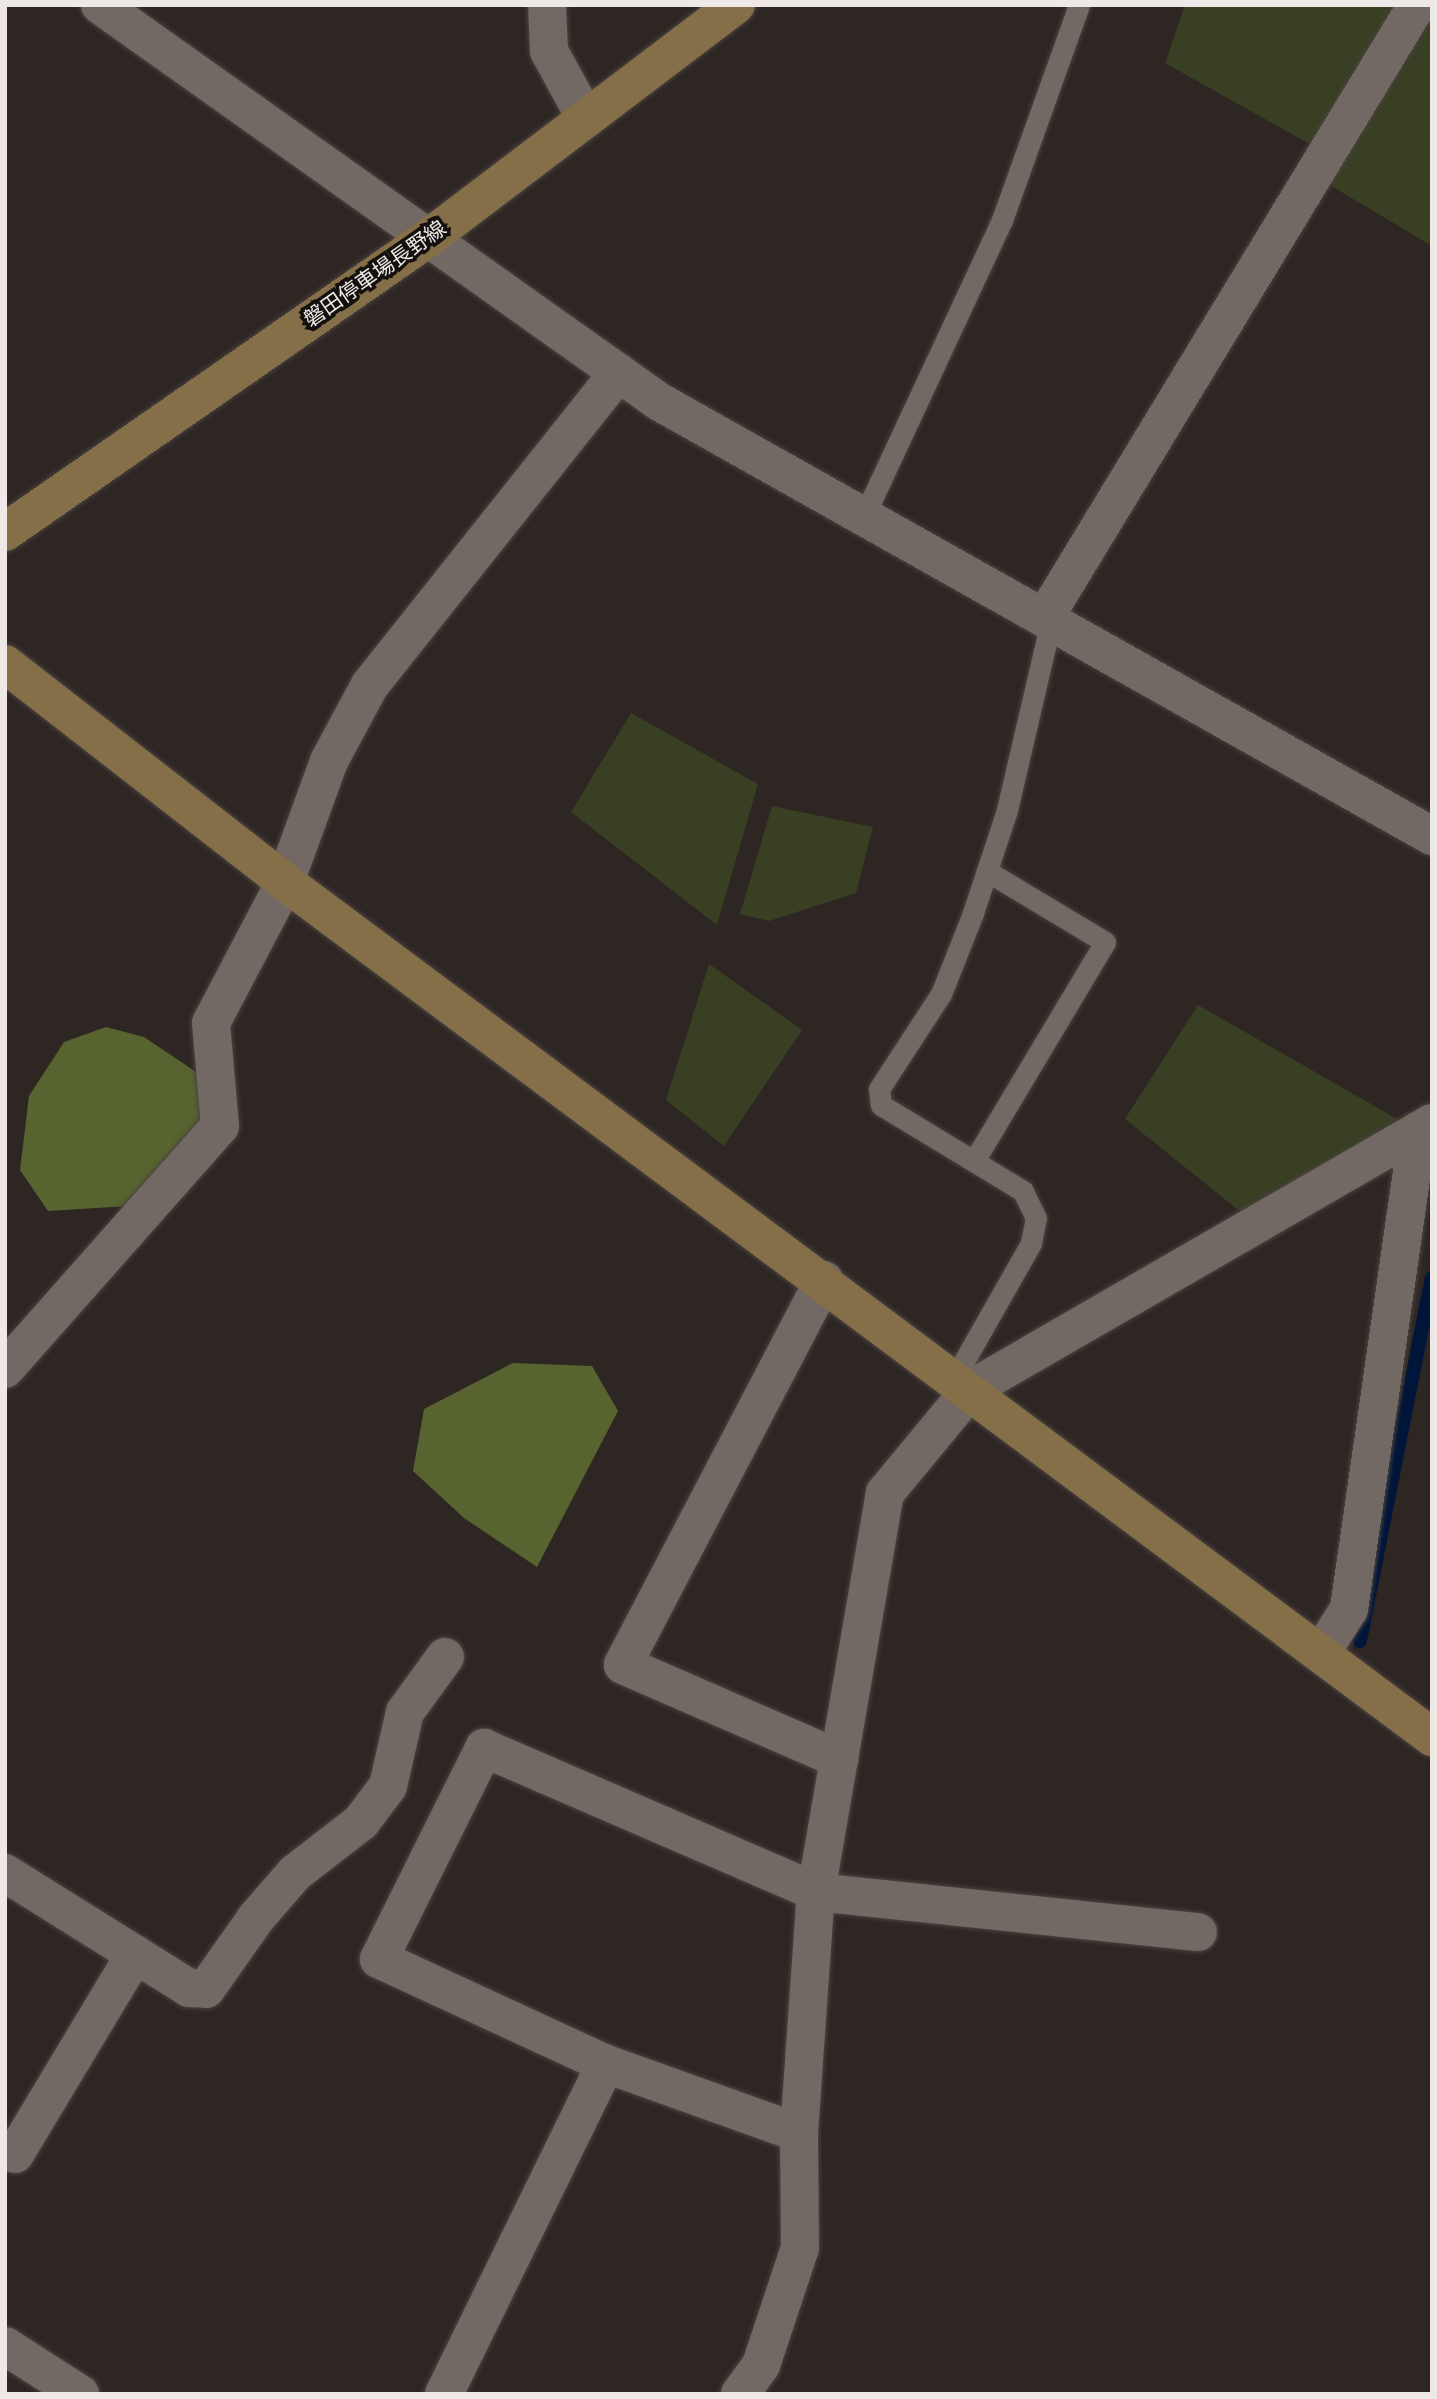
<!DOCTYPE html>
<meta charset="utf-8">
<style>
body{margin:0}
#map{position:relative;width:1437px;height:2399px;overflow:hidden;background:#2e2623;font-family:Cabin,"Noto Sans JP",sans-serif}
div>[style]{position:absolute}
.green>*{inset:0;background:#383f22}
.forest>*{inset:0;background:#58642f}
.stream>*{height:14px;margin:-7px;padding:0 7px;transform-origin:7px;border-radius:7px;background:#00153a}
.roads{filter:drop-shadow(0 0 2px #4a4340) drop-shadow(0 0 2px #4a4340)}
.lane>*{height:21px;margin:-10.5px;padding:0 10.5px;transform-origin:10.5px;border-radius:10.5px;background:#726965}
.street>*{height:38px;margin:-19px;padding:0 19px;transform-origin:19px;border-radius:19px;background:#726965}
.secondary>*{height:38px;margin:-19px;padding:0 19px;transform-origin:19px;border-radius:19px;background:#856f48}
span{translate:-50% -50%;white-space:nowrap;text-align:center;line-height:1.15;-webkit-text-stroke:7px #13100e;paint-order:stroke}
.street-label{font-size:21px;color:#eee9e6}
.frame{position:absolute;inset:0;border:7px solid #eee9e6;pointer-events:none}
</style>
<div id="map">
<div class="green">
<div style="clip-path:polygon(1185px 5px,1432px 5px,1432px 246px,1313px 175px,1324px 152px,1165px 63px)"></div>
<div style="clip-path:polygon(631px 713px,758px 784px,717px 925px,571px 812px)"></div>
<div style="clip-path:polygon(772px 806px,873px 827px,856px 893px,769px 921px,740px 914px)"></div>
<div style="clip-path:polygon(709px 964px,802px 1030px,724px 1146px,666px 1100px)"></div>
<div style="clip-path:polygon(1198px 1005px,1418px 1131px,1257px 1225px,1125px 1119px)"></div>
</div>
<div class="forest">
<div style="clip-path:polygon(106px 1027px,144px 1037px,217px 1086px,211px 1136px,129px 1206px,48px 1211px,20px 1170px,29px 1096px,64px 1042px)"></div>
<div style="clip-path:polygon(513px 1363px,592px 1366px,618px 1411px,537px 1567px,464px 1518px,413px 1471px,424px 1409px)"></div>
</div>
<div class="stream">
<div style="left:1360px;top:1641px;width:370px;rotate:-78.8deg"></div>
</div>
<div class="roads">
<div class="lane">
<div style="left:864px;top:516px;width:327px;rotate:-65deg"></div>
<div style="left:1002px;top:220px;width:228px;rotate:-70.3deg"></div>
<div style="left:974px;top:1161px;width:255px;rotate:-59.1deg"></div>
<div style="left:1105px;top:942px;width:138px;rotate:-149deg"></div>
<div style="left:955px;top:1377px;width:154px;rotate:-60.4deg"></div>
<div style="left:1031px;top:1243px;width:25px;rotate:-79deg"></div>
<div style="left:1036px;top:1218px;width:30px;rotate:-116deg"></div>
<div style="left:1023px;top:1191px;width:166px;rotate:-148.8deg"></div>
<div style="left:881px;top:1105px;width:16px;rotate:-97deg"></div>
<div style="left:879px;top:1089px;width:113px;rotate:-56.9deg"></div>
<div style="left:941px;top:994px;width:87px;rotate:-68.4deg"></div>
<div style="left:973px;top:913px;width:108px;rotate:-71.7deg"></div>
<div style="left:1007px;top:810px;width:194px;rotate:-76.9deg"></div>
</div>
<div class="street">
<div style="left:100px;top:5px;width:684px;rotate:35.36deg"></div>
<div style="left:658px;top:401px;width:888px;rotate:29.34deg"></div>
<div style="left:547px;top:5px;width:46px;rotate:87.5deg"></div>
<div style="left:549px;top:51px;width:77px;rotate:61.4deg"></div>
<div style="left:1045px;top:617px;width:716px;rotate:-58.71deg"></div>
<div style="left:824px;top:1280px;width:434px;rotate:117.6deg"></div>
<div style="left:623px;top:1665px;width:236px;rotate:23.5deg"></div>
<div style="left:5px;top:1369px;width:324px;rotate:-48.5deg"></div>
<div style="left:220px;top:1126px;width:103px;rotate:-95deg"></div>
<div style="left:211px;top:1023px;width:159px;rotate:-62.3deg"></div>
<div style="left:285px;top:882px;width:129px;rotate:-70deg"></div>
<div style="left:329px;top:761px;width:86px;rotate:-61.7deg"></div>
<div style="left:370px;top:685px;width:399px;rotate:-51.5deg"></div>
<div style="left:1321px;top:1653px;width:52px;rotate:-57.5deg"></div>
<div style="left:1349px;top:1609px;width:483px;rotate:-81.8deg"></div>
<div style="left:5px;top:1873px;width:217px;rotate:32deg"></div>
<div style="left:189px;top:1988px;width:17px;rotate:3deg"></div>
<div style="left:206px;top:1989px;width:87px;rotate:-54.8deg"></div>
<div style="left:256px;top:1918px;width:60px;rotate:-49.1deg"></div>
<div style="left:295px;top:1873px;width:83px;rotate:-37.7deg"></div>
<div style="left:361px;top:1822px;width:45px;rotate:-53.1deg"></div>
<div style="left:388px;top:1786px;width:76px;rotate:-77.1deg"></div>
<div style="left:405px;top:1712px;width:68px;rotate:-54deg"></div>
<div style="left:799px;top:2133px;width:205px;rotate:-160.3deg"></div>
<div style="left:606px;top:2064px;width:250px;rotate:-155.2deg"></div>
<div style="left:379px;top:1959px;width:236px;rotate:-63.5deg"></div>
<div style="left:484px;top:1748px;width:362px;rotate:23.4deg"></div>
<div style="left:816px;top:1892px;width:384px;rotate:6deg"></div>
<div style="left:15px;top:2154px;width:233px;rotate:-59deg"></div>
<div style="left:5px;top:2346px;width:89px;rotate:32.6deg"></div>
<div style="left:444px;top:2394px;width:368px;rotate:-63.9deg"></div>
<div style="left:740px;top:2394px;width:36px;rotate:-54deg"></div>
<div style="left:761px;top:2365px;width:123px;rotate:-71.6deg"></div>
<div style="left:800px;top:2248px;width:115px;rotate:-90.5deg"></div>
<div style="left:799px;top:2133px;width:242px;rotate:-86deg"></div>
<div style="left:816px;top:1892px;width:405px;rotate:-80.2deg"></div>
<div style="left:885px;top:1493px;width:135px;rotate:-50.4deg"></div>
<div style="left:971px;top:1389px;width:532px;rotate:-29.99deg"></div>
</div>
<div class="secondary">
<div style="left:5px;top:532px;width:517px;rotate:-34.77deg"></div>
<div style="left:430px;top:237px;width:384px;rotate:-37.2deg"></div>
<div style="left:5px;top:664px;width:355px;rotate:37.9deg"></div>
<div style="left:285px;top:882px;width:1431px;rotate:36.7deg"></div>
</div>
</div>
<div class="street-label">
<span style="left:375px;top:274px;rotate:-35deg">磐田停車場長野線</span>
</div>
<div class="frame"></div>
</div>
